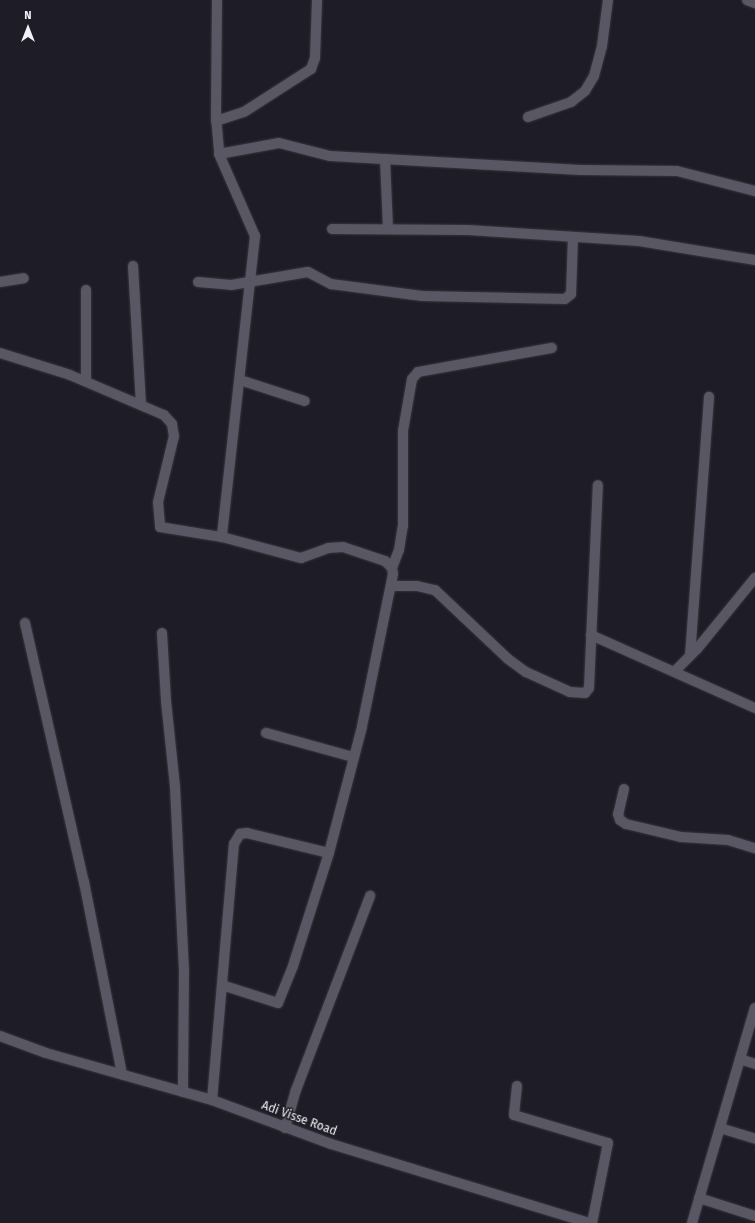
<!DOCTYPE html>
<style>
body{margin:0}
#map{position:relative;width:755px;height:1223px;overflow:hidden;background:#1e1c26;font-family:"Fira Sans",sans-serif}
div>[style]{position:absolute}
.roads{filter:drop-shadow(0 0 1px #37363d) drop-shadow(0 0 1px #37363d)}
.minor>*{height:10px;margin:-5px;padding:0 5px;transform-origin:5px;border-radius:5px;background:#595763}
span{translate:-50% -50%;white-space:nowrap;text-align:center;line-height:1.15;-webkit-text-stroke:3px #1e1c26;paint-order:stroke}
.street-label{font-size:12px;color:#f1f0f7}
.north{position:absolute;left:8px;top:8px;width:40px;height:40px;-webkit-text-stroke:3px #1e1c26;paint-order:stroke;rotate:0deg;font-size:11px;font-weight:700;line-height:16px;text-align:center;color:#f1f0f7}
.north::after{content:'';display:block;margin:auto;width:14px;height:18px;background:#f1f0f7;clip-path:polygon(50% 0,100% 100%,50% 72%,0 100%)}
</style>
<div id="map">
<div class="roads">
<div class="minor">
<div style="left:217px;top:0;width:116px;rotate:90.5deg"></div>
<div style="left:216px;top:116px;width:38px;rotate:85deg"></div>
<div style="left:219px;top:154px;width:90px;rotate:66.3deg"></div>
<div style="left:255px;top:236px;width:303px;rotate:96.3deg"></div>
<div style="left:747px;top:0;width:9px;rotate:21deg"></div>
<div style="left:528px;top:117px;width:46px;rotate:-19.2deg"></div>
<div style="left:571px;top:102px;width:18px;rotate:-38deg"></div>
<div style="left:585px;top:91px;width:17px;rotate:-59deg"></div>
<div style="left:594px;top:76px;width:31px;rotate:-75deg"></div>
<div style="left:602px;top:46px;width:46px;rotate:-82.6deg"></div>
<div style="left:216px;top:121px;width:29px;rotate:-18deg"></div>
<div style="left:244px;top:112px;width:80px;rotate:-32.7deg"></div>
<div style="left:311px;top:69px;width:12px;rotate:-70deg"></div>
<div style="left:315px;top:58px;width:58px;rotate:-88deg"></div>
<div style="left:219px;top:154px;width:61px;rotate:-10.4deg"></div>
<div style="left:279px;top:143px;width:53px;rotate:14.3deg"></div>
<div style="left:330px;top:156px;width:251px;rotate:3.2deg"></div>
<div style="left:581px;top:170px;width:96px;rotate:0.6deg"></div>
<div style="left:677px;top:171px;width:81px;rotate:14.4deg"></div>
<div style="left:385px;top:159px;width:70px;rotate:87.5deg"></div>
<div style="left:332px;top:229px;width:136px;rotate:0.4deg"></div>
<div style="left:468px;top:230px;width:171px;rotate:3.7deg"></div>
<div style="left:639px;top:241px;width:118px;rotate:9.3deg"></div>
<div style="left:133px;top:266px;width:138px;rotate:86.7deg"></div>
<div style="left:0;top:282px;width:24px;rotate:-9deg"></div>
<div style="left:198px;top:282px;width:33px;rotate:5deg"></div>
<div style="left:231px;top:285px;width:78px;rotate:-9.6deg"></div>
<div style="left:308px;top:272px;width:26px;rotate:28deg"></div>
<div style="left:331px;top:284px;width:92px;rotate:7.5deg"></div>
<div style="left:422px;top:296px;width:143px;rotate:1.2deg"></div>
<div style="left:565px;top:299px;width:8px;rotate:-40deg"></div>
<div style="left:571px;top:294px;width:57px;rotate:-88deg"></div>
<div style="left:86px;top:290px;width:91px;rotate:90deg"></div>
<div style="left:0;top:353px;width:73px;rotate:17.4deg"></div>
<div style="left:70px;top:375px;width:102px;rotate:23.1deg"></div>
<div style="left:164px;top:415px;width:12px;rotate:48deg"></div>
<div style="left:172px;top:424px;width:12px;rotate:81deg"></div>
<div style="left:174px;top:436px;width:68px;rotate:103.6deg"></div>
<div style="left:158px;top:502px;width:25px;rotate:85deg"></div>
<div style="left:160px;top:527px;width:63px;rotate:9.2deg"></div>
<div style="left:222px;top:537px;width:82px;rotate:14.9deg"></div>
<div style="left:301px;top:558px;width:29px;rotate:-20deg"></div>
<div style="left:328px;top:548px;width:15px;rotate:-4deg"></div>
<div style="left:343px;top:547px;width:44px;rotate:18.4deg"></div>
<div style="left:385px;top:561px;width:10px;rotate:45deg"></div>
<div style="left:392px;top:568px;width:6px;rotate:81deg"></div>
<div style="left:393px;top:574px;width:156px;rotate:101.5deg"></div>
<div style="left:362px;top:727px;width:130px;rotate:104.7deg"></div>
<div style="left:329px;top:853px;width:119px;rotate:107.7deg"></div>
<div style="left:293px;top:966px;width:40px;rotate:112deg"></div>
<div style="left:278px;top:1003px;width:59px;rotate:-162.2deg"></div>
<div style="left:240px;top:380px;width:68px;rotate:17.9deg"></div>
<div style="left:392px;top:568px;width:19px;rotate:-69deg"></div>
<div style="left:399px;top:550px;width:24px;rotate:-81deg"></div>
<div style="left:403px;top:526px;width:95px;rotate:-90deg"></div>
<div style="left:403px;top:431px;width:53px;rotate:-80.2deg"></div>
<div style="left:412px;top:379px;width:9px;rotate:-49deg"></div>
<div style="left:418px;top:372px;width:136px;rotate:-10.2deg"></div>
<div style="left:391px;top:586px;width:26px"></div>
<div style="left:417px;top:586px;width:18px;rotate:13deg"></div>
<div style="left:435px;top:590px;width:100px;rotate:43.4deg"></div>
<div style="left:508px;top:659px;width:22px;rotate:36deg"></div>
<div style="left:526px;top:672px;width:48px;rotate:24.4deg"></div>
<div style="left:570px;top:692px;width:15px;rotate:4deg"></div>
<div style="left:585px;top:693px;width:6px;rotate:-51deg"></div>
<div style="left:589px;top:688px;width:203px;rotate:-87.5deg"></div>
<div style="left:25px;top:623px;width:266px;rotate:77.2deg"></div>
<div style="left:84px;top:882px;width:196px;rotate:78.8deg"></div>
<div style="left:162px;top:633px;width:68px;rotate:86.6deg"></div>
<div style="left:166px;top:701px;width:86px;rotate:84deg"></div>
<div style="left:175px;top:787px;width:184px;rotate:87.2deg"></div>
<div style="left:184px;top:971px;width:121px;rotate:90.5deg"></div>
<div style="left:591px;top:635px;width:180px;rotate:24deg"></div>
<div style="left:690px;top:656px;width:260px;rotate:-85.8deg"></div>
<div style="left:675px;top:671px;width:31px;rotate:-45deg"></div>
<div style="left:697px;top:649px;width:92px;rotate:-50.8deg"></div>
<div style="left:266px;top:733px;width:90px;rotate:15.4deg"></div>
<div style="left:624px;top:789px;width:26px;rotate:103deg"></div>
<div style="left:618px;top:814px;width:6px;rotate:72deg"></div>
<div style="left:620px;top:820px;width:7px;rotate:34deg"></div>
<div style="left:626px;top:824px;width:57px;rotate:13.3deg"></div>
<div style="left:681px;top:837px;width:47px;rotate:3.7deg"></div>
<div style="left:728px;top:840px;width:28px;rotate:17deg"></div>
<div style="left:0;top:1036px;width:49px;rotate:20.3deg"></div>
<div style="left:46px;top:1053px;width:173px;rotate:15.8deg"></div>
<div style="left:212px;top:1100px;width:127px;rotate:20.3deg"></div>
<div style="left:331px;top:1144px;width:271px;rotate:17deg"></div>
<div style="left:740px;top:1059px;width:16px;rotate:18deg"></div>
<div style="left:517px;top:1086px;width:29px;rotate:96deg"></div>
<div style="left:514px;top:1115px;width:98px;rotate:16.6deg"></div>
<div style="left:608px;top:1143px;width:82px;rotate:101.3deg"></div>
<div style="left:212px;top:1100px;width:257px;rotate:-85.1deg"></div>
<div style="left:234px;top:844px;width:12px;rotate:-59deg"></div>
<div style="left:240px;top:834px;width:7px;rotate:-8deg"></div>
<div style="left:247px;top:833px;width:84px;rotate:13.7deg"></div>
<div style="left:285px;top:1128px;width:40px;rotate:-74deg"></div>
<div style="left:296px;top:1090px;width:208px;rotate:-69.1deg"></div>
<div style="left:720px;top:1128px;width:37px;rotate:17deg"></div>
<div style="left:699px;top:1198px;width:59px;rotate:17.8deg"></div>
<div style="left:692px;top:1223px;width:224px;rotate:-73.7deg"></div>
</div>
</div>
<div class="street-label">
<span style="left:299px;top:1119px;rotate:20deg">Adi Visse Road</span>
</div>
<div class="north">N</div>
</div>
